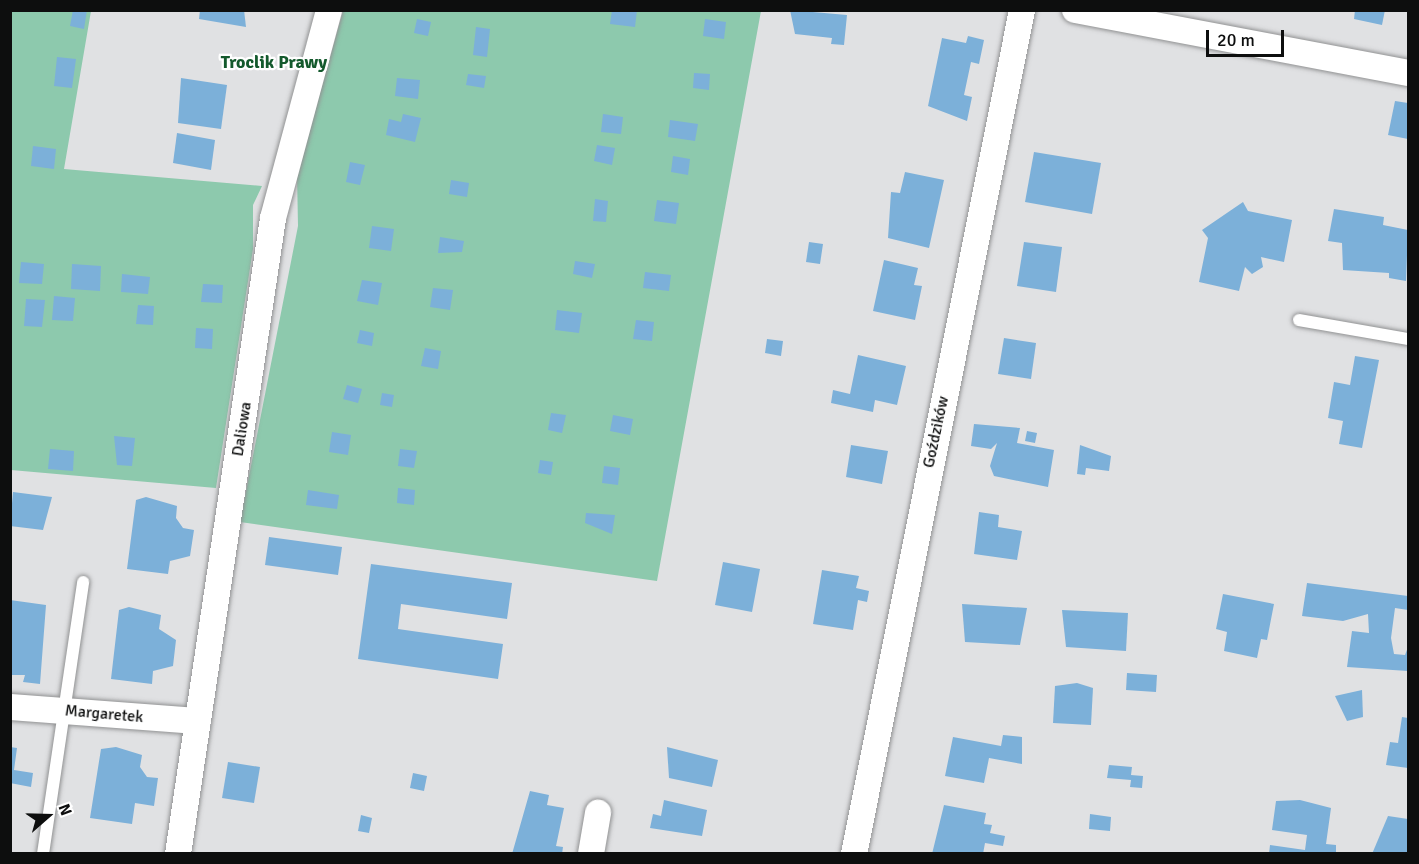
<!DOCTYPE html>
<meta charset="utf-8">
<style>
body{margin:0}
#map{position:relative;width:1419px;height:864px;overflow:hidden;background:#e0e1e3;font-family:Signika,sans-serif}
div>[style]{position:absolute}
.green>*{inset:0;background:#8dc9ad}
.building>*{inset:0;background:#7cb0d9}
.roads{filter:drop-shadow(0 0 2px #919293) drop-shadow(0 0 2px #919293)}
.service>*{height:12px;margin:-6px;padding:0 6px;transform-origin:6px;border-radius:6px;background:#fff}
.minor>*{height:26px;margin:-13px;padding:0 13px;transform-origin:13px;border-radius:13px;background:#fff}
span{translate:-50% -50%;white-space:nowrap;text-align:center;line-height:1.15;-webkit-text-stroke:4.5px #fff;paint-order:stroke}
.street-label{font-size:16px;color:#0d0e0e}
.neighbourhood-label{font-size:18px;color:#13592c;font-weight:700}
.frame{position:absolute;inset:0;border:12px solid #0d0e0e;pointer-events:none}
.north{position:absolute;left:18px;top:786px;width:60px;height:60px;-webkit-text-stroke:4px #fff;paint-order:stroke;rotate:70deg;font-size:16px;font-weight:700;line-height:24px;text-align:center;color:#0d0e0e}
.north::after{content:'';display:block;margin:auto;width:21px;height:27px;background:#0d0e0e;clip-path:polygon(50% 0,100% 100%,50% 72%,0 100%)}
.scale{position:absolute;left:1206px;top:30px;width:78px;height:27px;box-sizing:border-box;border:3px solid #0d0e0e;border-top:0;padding-left:8px;font-size:18px;line-height:21px;white-space:nowrap;color:#0d0e0e;-webkit-text-stroke:4px #fff;paint-order:stroke}
</style>
<div id="map">
<div class="green">
<div style="clip-path:polygon(10px 11px,91px 11px,64px 169px,262px 186px,253px 205px,253px 249px,216px 488px,11px 470px)"></div>
<div style="clip-path:polygon(343px 11px,761px 11px,657px 581px,240px 522px,298px 226px,297px 175px)"></div>
</div>
<div class="building">
<div style="clip-path:polygon(73px 10px,87px 10px,84px 29px,70px 26px)"></div>
<div style="clip-path:polygon(200px 10px,244px 10px,246px 27px,199px 19px)"></div>
<div style="clip-path:polygon(612px 10px,637px 10px,635px 27px,610px 24px)"></div>
<div style="clip-path:polygon(790px 10px,847px 15px,844px 45px,831px 44px,832px 38px,795px 34px)"></div>
<div style="clip-path:polygon(1355px 10px,1385px 10px,1382px 25px,1354px 19px)"></div>
<div style="clip-path:polygon(417px 19px,431px 22px,428px 36px,414px 33px)"></div>
<div style="clip-path:polygon(705px 19px,726px 22px,724px 39px,703px 36px)"></div>
<div style="clip-path:polygon(476px 27px,490px 29px,487px 57px,473px 55px)"></div>
<div style="clip-path:polygon(968px 36px,984px 40px,979px 64px,971px 62px,964px 95px,972px 97px,967px 121px,928px 106px,942px 38px,966px 43px)"></div>
<div style="clip-path:polygon(57px 57px,76px 59px,72px 88px,54px 86px)"></div>
<div style="clip-path:polygon(694px 73px,710px 74px,709px 90px,693px 88px)"></div>
<div style="clip-path:polygon(468px 74px,486px 76px,484px 88px,466px 85px)"></div>
<div style="clip-path:polygon(181px 78px,227px 85px,221px 129px,178px 123px)"></div>
<div style="clip-path:polygon(397px 78px,420px 80px,418px 99px,395px 96px)"></div>
<div style="clip-path:polygon(1395px 101px,1408px 103px,1408px 139px,1388px 135px)"></div>
<div style="clip-path:polygon(403px 114px,421px 118px,415px 142px,386px 135px,389px 119px,401px 122px)"></div>
<div style="clip-path:polygon(603px 114px,623px 117px,621px 134px,601px 132px)"></div>
<div style="clip-path:polygon(670px 120px,698px 124px,695px 141px,668px 137px)"></div>
<div style="clip-path:polygon(177px 133px,215px 140px,211px 170px,173px 163px)"></div>
<div style="clip-path:polygon(597px 145px,615px 148px,612px 165px,594px 161px)"></div>
<div style="clip-path:polygon(33px 146px,56px 149px,54px 169px,31px 166px)"></div>
<div style="clip-path:polygon(1034px 152px,1101px 163px,1092px 214px,1025px 202px)"></div>
<div style="clip-path:polygon(673px 156px,690px 159px,688px 175px,671px 172px)"></div>
<div style="clip-path:polygon(350px 162px,365px 165px,360px 185px,346px 182px)"></div>
<div style="clip-path:polygon(905px 172px,944px 180px,929px 248px,888px 238px,891px 192px,900px 193px)"></div>
<div style="clip-path:polygon(451px 180px,469px 183px,467px 197px,449px 194px)"></div>
<div style="clip-path:polygon(595px 199px,608px 201px,606px 222px,593px 221px)"></div>
<div style="clip-path:polygon(657px 200px,679px 203px,676px 224px,654px 221px)"></div>
<div style="clip-path:polygon(1243px 202px,1248px 211px,1292px 220px,1284px 262px,1261px 257px,1263px 267px,1252px 274px,1245px 267px,1239px 291px,1199px 282px,1208px 238px,1202px 230px)"></div>
<div style="clip-path:polygon(1334px 209px,1384px 217px,1383px 225px,1408px 230px,1406px 281px,1389px 278px,1389px 273px,1343px 270px,1342px 243px,1328px 241px)"></div>
<div style="clip-path:polygon(372px 226px,394px 229px,391px 251px,369px 248px)"></div>
<div style="clip-path:polygon(440px 237px,464px 241px,462px 252px,438px 253px)"></div>
<div style="clip-path:polygon(809px 242px,823px 244px,820px 264px,806px 262px)"></div>
<div style="clip-path:polygon(1024px 242px,1062px 247px,1056px 292px,1017px 286px)"></div>
<div style="clip-path:polygon(884px 260px,918px 268px,914px 285px,922px 286px,915px 320px,873px 311px)"></div>
<div style="clip-path:polygon(575px 261px,595px 264px,592px 278px,573px 274px)"></div>
<div style="clip-path:polygon(21px 262px,44px 264px,42px 284px,19px 283px)"></div>
<div style="clip-path:polygon(72px 264px,101px 266px,100px 291px,71px 289px)"></div>
<div style="clip-path:polygon(645px 272px,671px 275px,669px 291px,643px 288px)"></div>
<div style="clip-path:polygon(122px 274px,150px 277px,148px 294px,121px 292px)"></div>
<div style="clip-path:polygon(362px 280px,382px 283px,378px 305px,357px 301px)"></div>
<div style="clip-path:polygon(203px 284px,223px 285px,222px 303px,201px 302px)"></div>
<div style="clip-path:polygon(433px 288px,453px 290px,450px 310px,430px 307px)"></div>
<div style="clip-path:polygon(54px 296px,75px 298px,73px 321px,52px 320px)"></div>
<div style="clip-path:polygon(26px 299px,45px 300px,42px 327px,24px 326px)"></div>
<div style="clip-path:polygon(138px 305px,154px 306px,153px 325px,136px 324px)"></div>
<div style="clip-path:polygon(557px 310px,582px 313px,579px 333px,555px 330px)"></div>
<div style="clip-path:polygon(636px 320px,654px 322px,652px 341px,633px 339px)"></div>
<div style="clip-path:polygon(196px 328px,213px 329px,212px 349px,195px 348px)"></div>
<div style="clip-path:polygon(360px 330px,374px 333px,372px 346px,357px 343px)"></div>
<div style="clip-path:polygon(1004px 338px,1036px 343px,1031px 379px,998px 374px)"></div>
<div style="clip-path:polygon(767px 339px,783px 341px,781px 356px,765px 353px)"></div>
<div style="clip-path:polygon(425px 348px,441px 351px,438px 369px,421px 366px)"></div>
<div style="clip-path:polygon(858px 355px,906px 366px,897px 405px,875px 400px,873px 412px,831px 403px,833px 390px,850px 394px)"></div>
<div style="clip-path:polygon(1355px 356px,1379px 360px,1362px 448px,1339px 444px,1343px 421px,1328px 418px,1334px 382px,1350px 385px)"></div>
<div style="clip-path:polygon(347px 385px,362px 389px,358px 403px,343px 399px)"></div>
<div style="clip-path:polygon(382px 393px,394px 395px,392px 407px,380px 405px)"></div>
<div style="clip-path:polygon(551px 413px,566px 415px,562px 433px,548px 430px)"></div>
<div style="clip-path:polygon(613px 415px,633px 419px,630px 435px,610px 431px)"></div>
<div style="clip-path:polygon(974px 424px,1020px 428px,1017px 443px,1054px 450px,1048px 487px,994px 476px,990px 466px,997px 443px,991px 449px,971px 446px)"></div>
<div style="clip-path:polygon(1027px 431px,1037px 433px,1035px 443px,1025px 441px)"></div>
<div style="clip-path:polygon(332px 432px,351px 435px,348px 455px,329px 452px)"></div>
<div style="clip-path:polygon(114px 436px,135px 438px,132px 466px,117px 465px)"></div>
<div style="clip-path:polygon(851px 445px,888px 451px,882px 484px,846px 477px)"></div>
<div style="clip-path:polygon(1080px 445px,1111px 456px,1109px 471px,1086px 468px,1085px 475px,1077px 474px)"></div>
<div style="clip-path:polygon(50px 449px,74px 451px,73px 471px,48px 469px)"></div>
<div style="clip-path:polygon(400px 449px,417px 451px,414px 468px,398px 466px)"></div>
<div style="clip-path:polygon(540px 460px,553px 462px,551px 475px,538px 473px)"></div>
<div style="clip-path:polygon(604px 466px,620px 468px,618px 485px,602px 483px)"></div>
<div style="clip-path:polygon(398px 488px,415px 490px,414px 505px,397px 503px)"></div>
<div style="clip-path:polygon(308px 490px,339px 495px,337px 509px,306px 505px)"></div>
<div style="clip-path:polygon(13px 492px,52px 497px,43px 530px,10px 526px)"></div>
<div style="clip-path:polygon(146px 497px,177px 506px,176px 518px,183px 528px,194px 530px,190px 556px,170px 561px,168px 574px,127px 569px,136px 500px)"></div>
<div style="clip-path:polygon(979px 512px,999px 515px,998px 527px,1022px 531px,1017px 560px,974px 554px)"></div>
<div style="clip-path:polygon(586px 513px,615px 515px,612px 534px,585px 523px)"></div>
<div style="clip-path:polygon(269px 537px,342px 547px,338px 575px,265px 565px)"></div>
<div style="clip-path:polygon(723px 562px,760px 569px,752px 612px,715px 605px)"></div>
<div style="clip-path:polygon(371px 564px,512px 583px,507px 619px,401px 604px,398px 629px,503px 644px,498px 679px,358px 659px)"></div>
<div style="clip-path:polygon(822px 570px,859px 576px,856px 588px,869px 591px,867px 602px,858px 600px,853px 630px,813px 624px)"></div>
<div style="clip-path:polygon(1307px 583px,1408px 596px,1408px 610px,1395px 608px,1391px 638px,1394px 654px,1405px 655px,1408px 647px,1408px 671px,1347px 667px,1352px 631px,1369px 633px,1368px 614px,1343px 621px,1302px 616px)"></div>
<div style="clip-path:polygon(1223px 594px,1274px 604px,1267px 640px,1261px 639px,1257px 658px,1224px 651px,1227px 632px,1216px 629px)"></div>
<div style="clip-path:polygon(10px 600px,46px 605px,40px 684px,23px 682px,25px 675px,10px 675px)"></div>
<div style="clip-path:polygon(962px 604px,1027px 608px,1020px 645px,965px 642px)"></div>
<div style="clip-path:polygon(129px 607px,161px 615px,159px 629px,176px 640px,173px 666px,153px 671px,152px 684px,111px 679px,119px 610px)"></div>
<div style="clip-path:polygon(1062px 610px,1128px 613px,1126px 651px,1066px 647px)"></div>
<div style="clip-path:polygon(1127px 673px,1157px 675px,1156px 692px,1126px 690px)"></div>
<div style="clip-path:polygon(1077px 683px,1093px 688px,1091px 725px,1053px 723px,1055px 686px)"></div>
<div style="clip-path:polygon(1362px 690px,1363px 717px,1347px 721px,1335px 696px)"></div>
<div style="clip-path:polygon(1402px 717px,1408px 718px,1408px 768px,1386px 765px,1390px 742px,1398px 743px)"></div>
<div style="clip-path:polygon(1003px 735px,1022px 737px,1022px 764px,989px 758px,984px 783px,945px 776px,953px 737px,1001px 746px)"></div>
<div style="clip-path:polygon(10px 747px,17px 748px,14px 770px,33px 773px,31px 787px,10px 783px)"></div>
<div style="clip-path:polygon(116px 747px,142px 755px,140px 767px,147px 777px,158px 778px,154px 806px,135px 803px,132px 824px,90px 818px,101px 749px)"></div>
<div style="clip-path:polygon(667px 747px,718px 760px,712px 787px,669px 778px)"></div>
<div style="clip-path:polygon(228px 762px,260px 767px,254px 803px,222px 798px)"></div>
<div style="clip-path:polygon(1109px 765px,1132px 767px,1131px 775px,1143px 776px,1142px 788px,1130px 787px,1131px 780px,1107px 778px)"></div>
<div style="clip-path:polygon(413px 773px,427px 776px,424px 791px,410px 788px)"></div>
<div style="clip-path:polygon(530px 791px,549px 795px,547px 805px,564px 808px,556px 846px,563px 847px,562px 854px,512px 854px)"></div>
<div style="clip-path:polygon(664px 800px,707px 810px,702px 836px,650px 828px,653px 814px,661px 816px)"></div>
<div style="clip-path:polygon(1300px 800px,1331px 808px,1326px 844px,1336px 845px,1336px 854px,1269px 854px,1270px 845px,1305px 850px,1307px 835px,1272px 830px,1276px 801px)"></div>
<div style="clip-path:polygon(944px 805px,986px 813px,984px 824px,992px 825px,990px 833px,1005px 836px,1003px 846px,985px 843px,983px 854px,932px 854px)"></div>
<div style="clip-path:polygon(1090px 814px,1111px 817px,1110px 831px,1089px 829px)"></div>
<div style="clip-path:polygon(361px 815px,372px 818px,369px 833px,358px 831px)"></div>
<div style="clip-path:polygon(1388px 816px,1408px 819px,1408px 854px,1372px 854px)"></div>
</div>
<div class="roads">
<div class="service">
<div style="left:1299px;top:320px;width:111px;rotate:9.9deg"></div>
<div style="left:43px;top:854px;width:275px;rotate:-81.6deg"></div>
</div>
<div class="minor">
<div style="left:1075px;top:10px;width:339px;rotate:10.7deg"></div>
<div style="left:10px;top:707px;width:188px;rotate:4.3deg"></div>
<div style="left:178px;top:854px;width:643px;rotate:-81.5deg"></div>
<div style="left:273px;top:218px;width:215px;rotate:-74.9deg"></div>
<div style="left:591px;top:854px;width:42px;rotate:-80.3deg"></div>
<div style="left:854px;top:854px;width:861px;rotate:-78.74deg"></div>
</div>
</div>
<div class="street-label">
<span style="left:242px;top:429px;rotate:-81deg">Daliowa</span>
<span style="left:936px;top:432px;rotate:-78deg">Goździków</span>
<span style="left:104px;top:714px;rotate:5deg">Margaretek</span>
</div>
<div class="neighbourhood-label">
<span style="left:274px;top:62px">Troclik Prawy</span>
</div>
<div class="frame"></div>
<div class="north">N</div>
<div class="scale">20 m</div>
</div>
